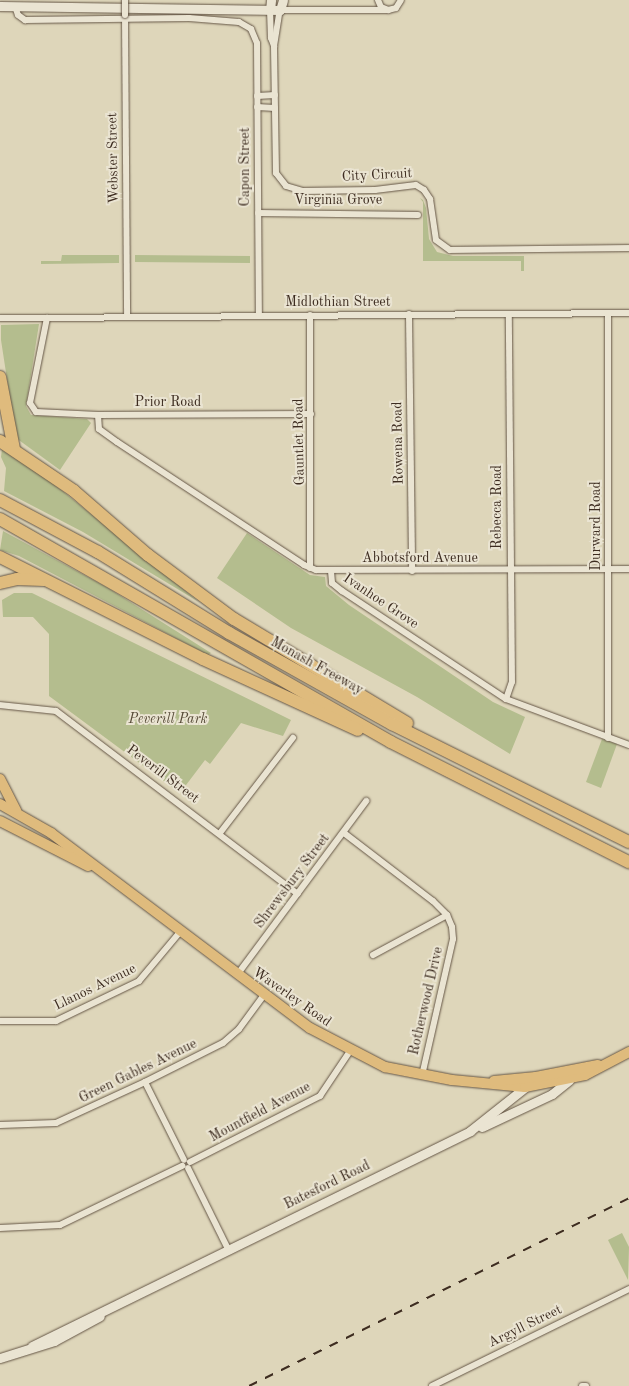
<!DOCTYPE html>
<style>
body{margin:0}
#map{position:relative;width:629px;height:1386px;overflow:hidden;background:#ded6ba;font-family:"Old Standard TT",serif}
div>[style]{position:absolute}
.green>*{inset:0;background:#b4bd8e}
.roads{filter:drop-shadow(0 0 1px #655646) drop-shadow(0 0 1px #655646)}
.minor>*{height:6px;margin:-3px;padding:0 3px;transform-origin:3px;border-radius:3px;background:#eae4d2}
.tertiary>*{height:9px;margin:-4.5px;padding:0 4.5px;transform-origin:4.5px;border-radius:4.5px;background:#eae4d2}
.secondary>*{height:9px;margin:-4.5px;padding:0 4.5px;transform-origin:4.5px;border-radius:4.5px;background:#eae4d2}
.primary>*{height:10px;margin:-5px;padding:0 5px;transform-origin:5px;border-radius:5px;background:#dfbb7d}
.motorway>*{height:12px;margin:-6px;padding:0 6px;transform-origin:6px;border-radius:6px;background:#dfbb7d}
.rail>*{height:2px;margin-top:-1px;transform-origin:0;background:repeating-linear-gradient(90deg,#3d2c20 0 9px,transparent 0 18px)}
.bridges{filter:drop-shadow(0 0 1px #655646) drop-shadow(0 0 1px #655646)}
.minor-bridge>*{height:6px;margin:-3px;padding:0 3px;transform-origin:3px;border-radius:3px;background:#eae4d2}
span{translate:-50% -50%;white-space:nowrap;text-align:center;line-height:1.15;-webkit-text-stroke:4px #eae4d2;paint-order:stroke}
.street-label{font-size:14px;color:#3d2c20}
.park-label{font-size:14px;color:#554936;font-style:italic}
</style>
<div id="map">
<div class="green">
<div style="clip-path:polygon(420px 198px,423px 200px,426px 208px,429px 239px,437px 252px,453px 256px,524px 256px,524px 271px,521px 271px,521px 261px,423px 261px,423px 202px)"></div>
<div style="clip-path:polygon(62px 255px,119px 255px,119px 263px,41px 264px,41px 261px,61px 261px)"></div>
<div style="clip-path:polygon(135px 255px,250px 256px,250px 263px,135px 262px)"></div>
<div style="clip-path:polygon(39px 324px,26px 406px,31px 415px,87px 419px,91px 423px,60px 470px,16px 438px,1px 340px,1px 325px)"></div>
<div style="clip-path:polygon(2px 449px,49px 480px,199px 602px,83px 532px,4px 491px,6px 468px,1px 457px)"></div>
<div style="clip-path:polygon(3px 531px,108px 588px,211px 653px,208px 655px,19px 556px,0 550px)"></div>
<div style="clip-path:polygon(247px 533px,310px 575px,325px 577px,326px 586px,349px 605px,493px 702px,525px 717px,510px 754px,417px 697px,291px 628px,217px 578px)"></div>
<div style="clip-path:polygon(14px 593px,32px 593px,291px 720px,283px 736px,241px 723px,210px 764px,205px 760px,180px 793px,49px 696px,49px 634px,33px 617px,3px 617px,2px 600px)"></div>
<div style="clip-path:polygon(602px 739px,617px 744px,601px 788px,586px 782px)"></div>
<div style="clip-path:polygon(622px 1233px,629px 1247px,628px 1280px,608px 1240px)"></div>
</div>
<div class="roads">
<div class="minor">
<div style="left:378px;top:0;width:8px;rotate:67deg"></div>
<div style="left:381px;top:7px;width:8px;rotate:23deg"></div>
<div style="left:388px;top:10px;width:8px;rotate:-14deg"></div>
<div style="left:396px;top:8px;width:9px;rotate:-58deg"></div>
<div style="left:15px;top:6px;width:9px;rotate:72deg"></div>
<div style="left:18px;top:15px;width:9px;rotate:36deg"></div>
<div style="left:25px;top:20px;width:164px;rotate:-0.7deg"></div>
<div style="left:189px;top:18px;width:50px;rotate:4.6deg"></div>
<div style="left:239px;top:22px;width:14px;rotate:30deg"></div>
<div style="left:251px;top:29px;width:15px;rotate:67deg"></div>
<div style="left:257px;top:43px;width:272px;rotate:89.6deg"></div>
<div style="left:270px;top:10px;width:28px;rotate:88deg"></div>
<div style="left:271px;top:38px;width:9px;rotate:69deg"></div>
<div style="left:274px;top:46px;width:127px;rotate:89.1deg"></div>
<div style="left:276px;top:173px;width:16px;rotate:52deg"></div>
<div style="left:286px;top:186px;width:17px;rotate:17deg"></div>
<div style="left:302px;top:191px;width:73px;rotate:-0.8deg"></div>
<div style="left:375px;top:190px;width:41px;rotate:-7deg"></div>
<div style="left:416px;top:185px;width:9px;rotate:32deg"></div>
<div style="left:424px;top:190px;width:11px;rotate:56deg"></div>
<div style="left:430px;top:199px;width:41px;rotate:81.7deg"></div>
<div style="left:436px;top:240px;width:17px;rotate:36deg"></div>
<div style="left:450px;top:250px;width:179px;rotate:-0.6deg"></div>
<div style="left:125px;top:16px;width:300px;rotate:89.6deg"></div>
<div style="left:274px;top:46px;width:36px;rotate:-81deg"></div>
<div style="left:280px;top:10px;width:108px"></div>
<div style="left:257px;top:96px;width:18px;rotate:-3deg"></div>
<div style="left:257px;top:107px;width:18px;rotate:3deg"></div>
<div style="left:258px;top:213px;width:160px;rotate:0.7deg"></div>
<div style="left:608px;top:313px;width:425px;rotate:90deg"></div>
<div style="left:409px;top:314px;width:257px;rotate:89.3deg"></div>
<div style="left:0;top:318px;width:47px"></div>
<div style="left:311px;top:414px;width:213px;rotate:179.7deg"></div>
<div style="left:98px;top:415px;width:62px;rotate:-177.2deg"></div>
<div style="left:36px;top:412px;width:11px;rotate:-124deg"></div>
<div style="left:30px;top:403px;width:87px;rotate:-78.7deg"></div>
<div style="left:47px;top:318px;width:582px;rotate:-0.49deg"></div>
<div style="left:98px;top:415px;width:14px;rotate:86deg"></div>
<div style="left:99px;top:429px;width:22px;rotate:36deg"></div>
<div style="left:117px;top:442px;width:224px;rotate:33.3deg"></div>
<div style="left:304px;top:565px;width:13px;rotate:23deg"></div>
<div style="left:316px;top:570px;width:313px;rotate:-0.2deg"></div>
<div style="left:310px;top:568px;width:253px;rotate:-90deg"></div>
<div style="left:331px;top:571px;width:12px;rotate:85deg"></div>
<div style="left:332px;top:583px;width:13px;rotate:39deg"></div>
<div style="left:342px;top:591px;width:196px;rotate:33.4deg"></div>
<div style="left:506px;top:699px;width:131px;rotate:20.5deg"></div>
<div style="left:506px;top:699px;width:18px;rotate:-71deg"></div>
<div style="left:512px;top:682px;width:368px;rotate:-90.5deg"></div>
<div style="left:0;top:705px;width:56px;rotate:6.1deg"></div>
<div style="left:56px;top:711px;width:303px;rotate:37.1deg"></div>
<div style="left:220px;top:833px;width:120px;rotate:-52.5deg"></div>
<div style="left:344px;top:833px;width:112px;rotate:37.4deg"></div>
<div style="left:433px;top:901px;width:20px;rotate:45deg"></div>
<div style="left:447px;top:915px;width:13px;rotate:67deg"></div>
<div style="left:452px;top:927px;width:12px;rotate:85deg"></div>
<div style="left:453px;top:939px;width:139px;rotate:102.8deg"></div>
<div style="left:373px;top:955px;width:84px;rotate:-28.4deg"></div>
<div style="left:237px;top:975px;width:217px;rotate:-53.4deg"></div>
<div style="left:0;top:1021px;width:56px"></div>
<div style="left:56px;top:1021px;width:92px;rotate:-25.7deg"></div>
<div style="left:139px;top:981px;width:64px;rotate:-50.1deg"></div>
<div style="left:145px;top:1082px;width:87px;rotate:63.4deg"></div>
<div style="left:0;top:1125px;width:56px;rotate:-2deg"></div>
<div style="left:56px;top:1123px;width:98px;rotate:-24.7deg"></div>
<div style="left:145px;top:1082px;width:87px;rotate:-26.6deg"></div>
<div style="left:223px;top:1043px;width:21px;rotate:-41deg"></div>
<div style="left:239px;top:1029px;width:42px;rotate:-53.7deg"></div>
<div style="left:190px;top:1162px;width:146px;rotate:-26.9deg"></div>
<div style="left:320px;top:1096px;width:54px;rotate:-56.3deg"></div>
<div style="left:188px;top:1168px;width:90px;rotate:63.7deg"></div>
<div style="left:0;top:1228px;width:60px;rotate:-2.9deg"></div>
<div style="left:60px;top:1225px;width:136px;rotate:-25.8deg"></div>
<div style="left:432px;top:1386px;width:220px;rotate:-26.2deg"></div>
<div style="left:582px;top:1386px;width:4px"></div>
</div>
<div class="tertiary">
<div style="left:0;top:6px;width:280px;rotate:0.8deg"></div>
<div style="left:280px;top:10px;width:10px;rotate:-73deg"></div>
<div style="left:270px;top:10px;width:10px;rotate:-84deg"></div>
</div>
<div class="secondary">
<div style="left:482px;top:1127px;width:77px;rotate:-25.2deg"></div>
<div style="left:552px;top:1094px;width:22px;rotate:-39deg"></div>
<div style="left:32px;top:1346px;width:488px;rotate:-26.1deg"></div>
<div style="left:470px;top:1131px;width:74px;rotate:-38.4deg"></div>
<div style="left:0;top:1358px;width:57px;rotate:-17.5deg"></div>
<div style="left:54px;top:1341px;width:52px;rotate:-28.5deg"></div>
</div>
<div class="primary">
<div style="left:0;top:779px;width:36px;rotate:63deg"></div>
<div style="left:0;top:804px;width:59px;rotate:29.6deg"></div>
<div style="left:51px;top:833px;width:324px;rotate:37deg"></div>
<div style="left:310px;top:1028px;width:85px;rotate:27.5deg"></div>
<div style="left:385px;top:1067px;width:68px;rotate:11deg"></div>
<div style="left:452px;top:1080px;width:73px;rotate:5.5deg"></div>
<div style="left:525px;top:1087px;width:61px;rotate:-11.3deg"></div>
<div style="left:585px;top:1075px;width:50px;rotate:-27.6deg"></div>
<div style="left:0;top:821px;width:99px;rotate:27.1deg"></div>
<div style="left:494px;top:1081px;width:42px;rotate:-5.4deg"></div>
<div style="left:536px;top:1077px;width:63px;rotate:-11deg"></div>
</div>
<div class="motorway">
<div style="left:0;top:377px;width:73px;rotate:79deg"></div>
<div style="left:0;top:441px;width:89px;rotate:34deg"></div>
<div style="left:74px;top:491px;width:98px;rotate:40.9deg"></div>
<div style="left:148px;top:555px;width:107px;rotate:36.7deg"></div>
<div style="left:234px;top:619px;width:202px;rotate:31deg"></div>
<div style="left:0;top:500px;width:111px;rotate:28deg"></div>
<div style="left:98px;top:552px;width:154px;rotate:31.7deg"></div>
<div style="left:229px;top:633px;width:187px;rotate:29.2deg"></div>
<div style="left:392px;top:724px;width:265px;rotate:26.5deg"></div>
<div style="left:0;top:519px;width:450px;rotate:29.7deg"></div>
<div style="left:391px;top:742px;width:267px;rotate:26.8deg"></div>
<div style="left:0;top:557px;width:227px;rotate:26.7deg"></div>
<div style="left:203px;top:659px;width:170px;rotate:24.6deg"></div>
<div style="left:0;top:583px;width:17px;rotate:-13deg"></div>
<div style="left:17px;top:579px;width:27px;rotate:2deg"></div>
</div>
</div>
<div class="rail">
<div style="left:249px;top:1386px;width:424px;rotate:-26.3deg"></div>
</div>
<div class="bridges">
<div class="minor-bridge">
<div style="left:125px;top:0;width:15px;rotate:90deg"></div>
</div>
</div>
<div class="street-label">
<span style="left:113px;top:158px;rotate:-91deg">Webster Street</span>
<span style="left:245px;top:167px;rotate:-90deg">Capon Street</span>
<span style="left:377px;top:175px;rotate:-3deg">City Circuit</span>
<span style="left:338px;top:200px">Virginia Grove</span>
<span style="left:338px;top:302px">Midlothian Street</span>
<span style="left:168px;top:402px">Prior Road</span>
<span style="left:299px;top:442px;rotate:-91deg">Gauntlet Road</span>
<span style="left:398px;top:443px;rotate:-91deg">Rowena Road</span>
<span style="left:497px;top:507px;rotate:-90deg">Rebecca Road</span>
<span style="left:596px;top:526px;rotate:-90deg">Durward Road</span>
<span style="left:420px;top:558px">Abbotsford Avenue</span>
<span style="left:381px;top:601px;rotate:34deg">Ivanhoe Grove</span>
<span style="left:317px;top:666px;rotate:29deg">Monash Freeway</span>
<span style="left:163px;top:774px;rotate:37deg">Peverill Street</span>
<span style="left:292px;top:881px;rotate:-53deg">Shrewsbury Street</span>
<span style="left:95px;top:987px;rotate:-26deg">Llanos Avenue</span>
<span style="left:292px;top:997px;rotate:35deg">Waverley Road</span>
<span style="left:426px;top:1001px;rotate:-77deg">Rotherwood Drive</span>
<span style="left:138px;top:1071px;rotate:-26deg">Green Gables Avenue</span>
<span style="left:260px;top:1112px;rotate:-28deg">Mountfield Avenue</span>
<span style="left:327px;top:1185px;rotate:-26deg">Batesford Road</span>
<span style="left:525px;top:1326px;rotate:-26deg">Argyll Street</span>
</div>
<div class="park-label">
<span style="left:168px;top:719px">Peverill Park</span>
</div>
</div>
